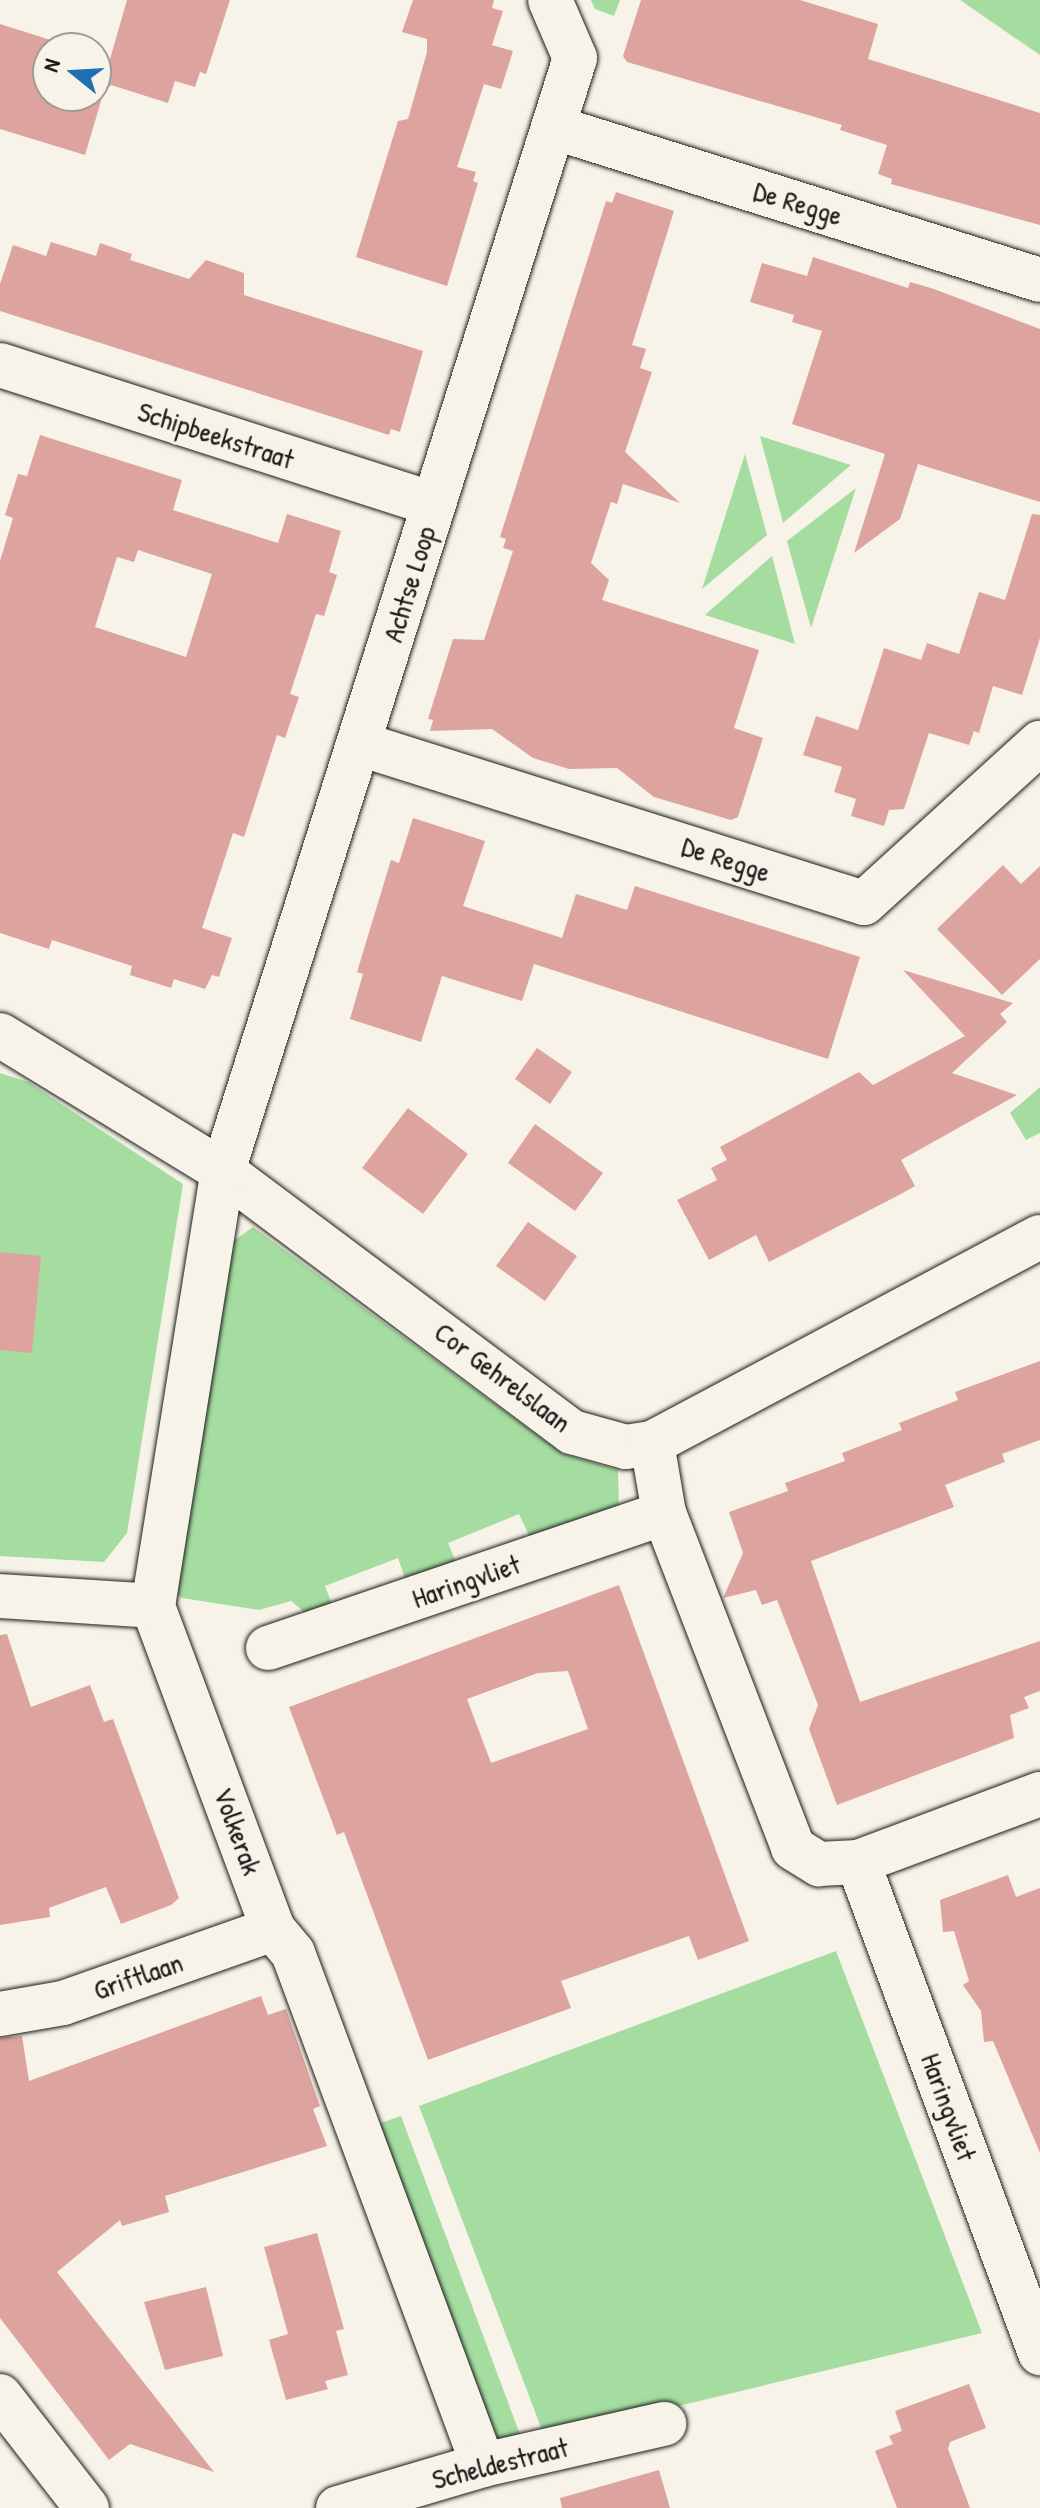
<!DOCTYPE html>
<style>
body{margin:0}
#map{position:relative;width:1040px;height:2508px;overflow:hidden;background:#f7f3e8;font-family:"Patrick Hand",sans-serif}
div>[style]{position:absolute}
.green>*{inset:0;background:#a5dda1}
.building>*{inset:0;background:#dda39f}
.roads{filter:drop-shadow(0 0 2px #1c1c1c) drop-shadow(0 0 2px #1c1c1c)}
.minor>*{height:44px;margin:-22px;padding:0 22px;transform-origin:22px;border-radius:22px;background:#f7f3e8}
span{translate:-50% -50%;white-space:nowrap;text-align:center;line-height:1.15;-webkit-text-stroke:6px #f7f3e8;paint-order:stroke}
.street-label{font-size:28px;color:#1c1c1c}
.north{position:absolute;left:32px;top:32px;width:80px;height:80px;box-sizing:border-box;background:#f7f3e8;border:2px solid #9f9d96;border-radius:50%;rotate:288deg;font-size:22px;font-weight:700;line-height:32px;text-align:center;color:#1c1c1c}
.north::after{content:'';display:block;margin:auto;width:28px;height:36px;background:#1f6fb2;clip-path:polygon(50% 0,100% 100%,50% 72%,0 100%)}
</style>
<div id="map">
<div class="green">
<div style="clip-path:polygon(591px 0,620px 0,614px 16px,595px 9px)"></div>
<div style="clip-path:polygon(960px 0,1040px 0,1040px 55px)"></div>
<div style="clip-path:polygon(760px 436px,851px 465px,783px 523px)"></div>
<div style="clip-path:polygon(745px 454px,767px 535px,702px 589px)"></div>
<div style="clip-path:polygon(856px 488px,811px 628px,787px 541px)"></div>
<div style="clip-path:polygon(772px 556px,795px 644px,705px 615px)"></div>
<div style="clip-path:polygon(0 1073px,28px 1082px,183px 1184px,127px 1533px,104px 1562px,0 1556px)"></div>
<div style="clip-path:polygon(1040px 1087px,1040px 1133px,1026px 1140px,1010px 1113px)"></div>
<div style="clip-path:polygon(253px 1227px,563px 1454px,618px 1470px,619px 1511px,533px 1544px,519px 1514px,448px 1543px,460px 1572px,409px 1590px,398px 1558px,325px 1586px,337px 1617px,319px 1624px,291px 1601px,259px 1610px,182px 1598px,173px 1592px,228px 1245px)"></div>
<div style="clip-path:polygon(836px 1951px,982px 2333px,545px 2438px,419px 2106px)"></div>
<div style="clip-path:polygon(401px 2116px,524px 2445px,501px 2447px,488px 2433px,375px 2125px)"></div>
</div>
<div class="building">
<div style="clip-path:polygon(127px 0,230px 0,206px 74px,200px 72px,195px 87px,175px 81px,168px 103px,111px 85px,104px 91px,85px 155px,0 129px,0 24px,76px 48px,48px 48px,48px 96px,96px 96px,96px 54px,110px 59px)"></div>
<div style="clip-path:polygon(413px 0,494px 0,492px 8px,503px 11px,492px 45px,513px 51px,501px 89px,484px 84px,457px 167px,476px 172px,473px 181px,478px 183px,447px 286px,356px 257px,398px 121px,408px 119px,427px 52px,427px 39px,402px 32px)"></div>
<div style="clip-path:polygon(641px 0,800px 0,878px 24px,868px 59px,1040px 113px,1040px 225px,891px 184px,892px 179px,878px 174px,887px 145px,840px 130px,842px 125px,627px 62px,623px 56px)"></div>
<div style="clip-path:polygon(616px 192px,674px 211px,632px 345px,646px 349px,640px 368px,652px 372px,625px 452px,680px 503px,623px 484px,617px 504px,611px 502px,591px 563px,609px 580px,602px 600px,759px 650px,734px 728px,763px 738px,738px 817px,731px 820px,654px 797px,617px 768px,569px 769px,533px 758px,492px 729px,430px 731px,433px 720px,428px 719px,453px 639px,484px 640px,513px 551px,503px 548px,506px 539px,500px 537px,606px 201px,612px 203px)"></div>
<div style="clip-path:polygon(51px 242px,96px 256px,100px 243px,132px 254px,130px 260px,189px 279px,206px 260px,244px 273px,244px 295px,423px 351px,400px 432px,391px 429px,389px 435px,0 311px,0 284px,13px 245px,46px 256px)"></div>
<div style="clip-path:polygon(813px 257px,908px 288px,910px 282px,934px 289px,1040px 329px,1040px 502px,918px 464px,900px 519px,854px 553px,885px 454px,792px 424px,822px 331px,792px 322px,794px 315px,750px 302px,762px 263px,807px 276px)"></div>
<div style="clip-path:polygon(evenodd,40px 435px,182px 480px,173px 510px,278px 543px,287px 514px,341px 531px,329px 572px,337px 575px,324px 616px,316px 614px,290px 694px,299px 697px,285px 738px,277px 735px,244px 837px,233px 833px,202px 928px,232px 938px,219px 977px,212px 975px,205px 989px,174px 979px,171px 988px,130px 975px,132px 966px,52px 940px,49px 949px,0 933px,0 561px,13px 518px,5px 515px,18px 474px,27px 476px,40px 435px,138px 550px,212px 574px,186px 657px,95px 627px,117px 557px,134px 562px,138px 550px)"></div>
<div style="clip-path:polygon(1032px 514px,1040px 515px,1040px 638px,1022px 695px,993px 686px,979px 733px,974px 731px,969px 745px,929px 733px,904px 809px,889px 810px,884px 826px,851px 816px,856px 799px,834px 792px,842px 767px,803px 755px,816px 716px,858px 730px,884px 648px,921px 660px,927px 643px,959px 654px,979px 592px,1005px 600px)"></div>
<div style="clip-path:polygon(413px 818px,485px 841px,463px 906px,562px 938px,576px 894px,627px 910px,635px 886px,860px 957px,828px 1059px,534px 964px,522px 1001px,442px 976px,421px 1042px,350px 1019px,363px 974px,357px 972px,391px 860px,399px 863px)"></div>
<div style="clip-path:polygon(1003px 865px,1021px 884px,1040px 866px,1040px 959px,1002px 995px,937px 929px)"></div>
<div style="clip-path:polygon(903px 970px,1013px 1003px,1000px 1014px,1007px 1022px,952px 1073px,1017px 1095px,901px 1160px,915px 1186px,899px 1195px,769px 1262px,756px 1235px,709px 1260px,677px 1200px,717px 1180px,711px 1168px,727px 1160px,720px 1147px,859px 1072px,873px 1085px,965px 1036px)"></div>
<div style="clip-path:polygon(537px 1048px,572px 1072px,550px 1104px,515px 1079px)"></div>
<div style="clip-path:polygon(408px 1108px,468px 1154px,423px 1214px,362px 1168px)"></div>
<div style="clip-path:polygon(535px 1124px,603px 1173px,575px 1211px,508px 1163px)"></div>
<div style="clip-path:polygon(528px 1222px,577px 1256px,545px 1301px,496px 1266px)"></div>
<div style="clip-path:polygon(0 1252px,41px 1256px,32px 1353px,0 1350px)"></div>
<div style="clip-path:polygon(1040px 1361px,1040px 1440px,1002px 1454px,1005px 1462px,945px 1485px,954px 1507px,811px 1561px,860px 1702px,1040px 1641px,1040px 1691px,1024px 1697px,1029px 1708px,1010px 1715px,1014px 1738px,837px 1805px,809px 1729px,818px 1705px,777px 1600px,762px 1605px,756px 1590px,723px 1598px,743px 1553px,729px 1512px,788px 1491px,785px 1483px,845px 1461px,842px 1453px,902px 1430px,899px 1423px,958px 1400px,955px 1392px)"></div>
<div style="clip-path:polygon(evenodd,619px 1585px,749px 1941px,698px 1960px,689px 1936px,561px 1981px,571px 2008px,428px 2060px,344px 1832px,337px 1835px,289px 1707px,619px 1585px,568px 1671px,588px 1729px,491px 1763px,467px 1699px,538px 1673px,568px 1671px)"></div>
<div style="clip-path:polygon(7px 1634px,31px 1707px,90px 1685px,104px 1722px,113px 1719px,179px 1898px,171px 1905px,121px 1924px,106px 1887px,49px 1908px,50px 1917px,0 1925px,0 1635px)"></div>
<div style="clip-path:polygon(1008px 1875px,1016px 1897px,1040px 1888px,1040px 2153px,993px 2041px,984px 2042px,981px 2011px,963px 1985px,969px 1981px,954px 1931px,943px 1932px,940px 1900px)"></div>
<div style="clip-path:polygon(261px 1996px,268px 2015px,286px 2009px,320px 2106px,313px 2109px,327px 2146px,165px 2196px,169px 2212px,122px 2226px,120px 2220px,57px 2272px,214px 2472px,130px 2444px,109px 2460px,0 2318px,0 2038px,22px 2036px,29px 2081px)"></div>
<div style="clip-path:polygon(317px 2233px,344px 2329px,336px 2331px,348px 2375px,325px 2381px,328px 2389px,286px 2400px,269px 2340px,288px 2334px,264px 2247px)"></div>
<div style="clip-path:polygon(206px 2287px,223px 2356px,165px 2370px,144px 2302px)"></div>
<div style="clip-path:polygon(969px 2384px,986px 2428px,950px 2442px,948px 2449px,970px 2508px,897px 2508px,875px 2451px,893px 2444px,889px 2436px,902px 2431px,895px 2411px)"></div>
<div style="clip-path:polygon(659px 2470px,670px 2508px,562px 2508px,560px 2498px)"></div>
</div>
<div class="roads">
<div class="minor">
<div style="left:556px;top:128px;width:507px;rotate:17.43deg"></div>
<div style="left:0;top:365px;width:455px;rotate:17.8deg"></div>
<div style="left:360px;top:744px;width:528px;rotate:17.51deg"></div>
<div style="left:864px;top:903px;width:238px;rotate:-42.3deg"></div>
<div style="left:0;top:1035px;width:261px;rotate:31.4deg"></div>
<div style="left:223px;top:1171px;width:436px;rotate:36.8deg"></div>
<div style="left:572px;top:1432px;width:56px;rotate:15.5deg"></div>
<div style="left:626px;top:1447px;width:26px;rotate:-9deg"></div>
<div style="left:652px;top:1443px;width:439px;rotate:-28deg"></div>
<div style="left:652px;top:1443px;width:71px;rotate:80.3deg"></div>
<div style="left:664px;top:1513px;width:359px;rotate:68.9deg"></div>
<div style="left:793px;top:1848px;width:31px;rotate:32deg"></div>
<div style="left:819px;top:1864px;width:39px;rotate:-3deg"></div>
<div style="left:858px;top:1862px;width:194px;rotate:-20.5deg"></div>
<div style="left:0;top:1596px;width:153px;rotate:3.7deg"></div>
<div style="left:268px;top:1648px;width:418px;rotate:-18.8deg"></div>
<div style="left:858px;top:1862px;width:524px;rotate:69.66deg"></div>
<div style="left:0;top:2014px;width:64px;rotate:-9.9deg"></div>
<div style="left:63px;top:2003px;width:223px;rotate:-19.4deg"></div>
<div style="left:0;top:2396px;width:142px;rotate:52.2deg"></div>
<div style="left:483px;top:2465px;width:546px;rotate:-110.36deg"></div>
<div style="left:293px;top:1953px;width:31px;rotate:-130deg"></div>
<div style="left:273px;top:1929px;width:345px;rotate:-110.4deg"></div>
<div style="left:153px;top:1606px;width:441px;rotate:-80.9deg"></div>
<div style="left:223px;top:1171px;width:1167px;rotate:-72.45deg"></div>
<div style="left:575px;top:58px;width:63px;rotate:-113.3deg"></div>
<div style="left:338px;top:2508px;width:151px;rotate:-16.5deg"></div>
<div style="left:483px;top:2465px;width:186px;rotate:-12.8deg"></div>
</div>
</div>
<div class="street-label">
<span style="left:798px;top:203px;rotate:17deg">De Regge</span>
<span style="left:216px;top:435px;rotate:18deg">Schipbeekstraat</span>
<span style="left:409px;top:584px;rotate:-73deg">Achtse Loop</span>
<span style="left:726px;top:859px;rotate:18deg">De Regge</span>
<span style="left:503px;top:1377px;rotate:37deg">Cor Gehrelslaan</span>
<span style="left:466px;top:1581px;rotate:-19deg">Haringvliet</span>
<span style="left:238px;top:1831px;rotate:70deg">Volkerak</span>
<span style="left:138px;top:1976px;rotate:-19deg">Griftlaan</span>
<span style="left:949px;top:2107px;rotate:70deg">Haringvliet</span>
<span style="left:500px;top:2463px;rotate:-14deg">Scheldestraat</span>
</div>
<div class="north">N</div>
</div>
